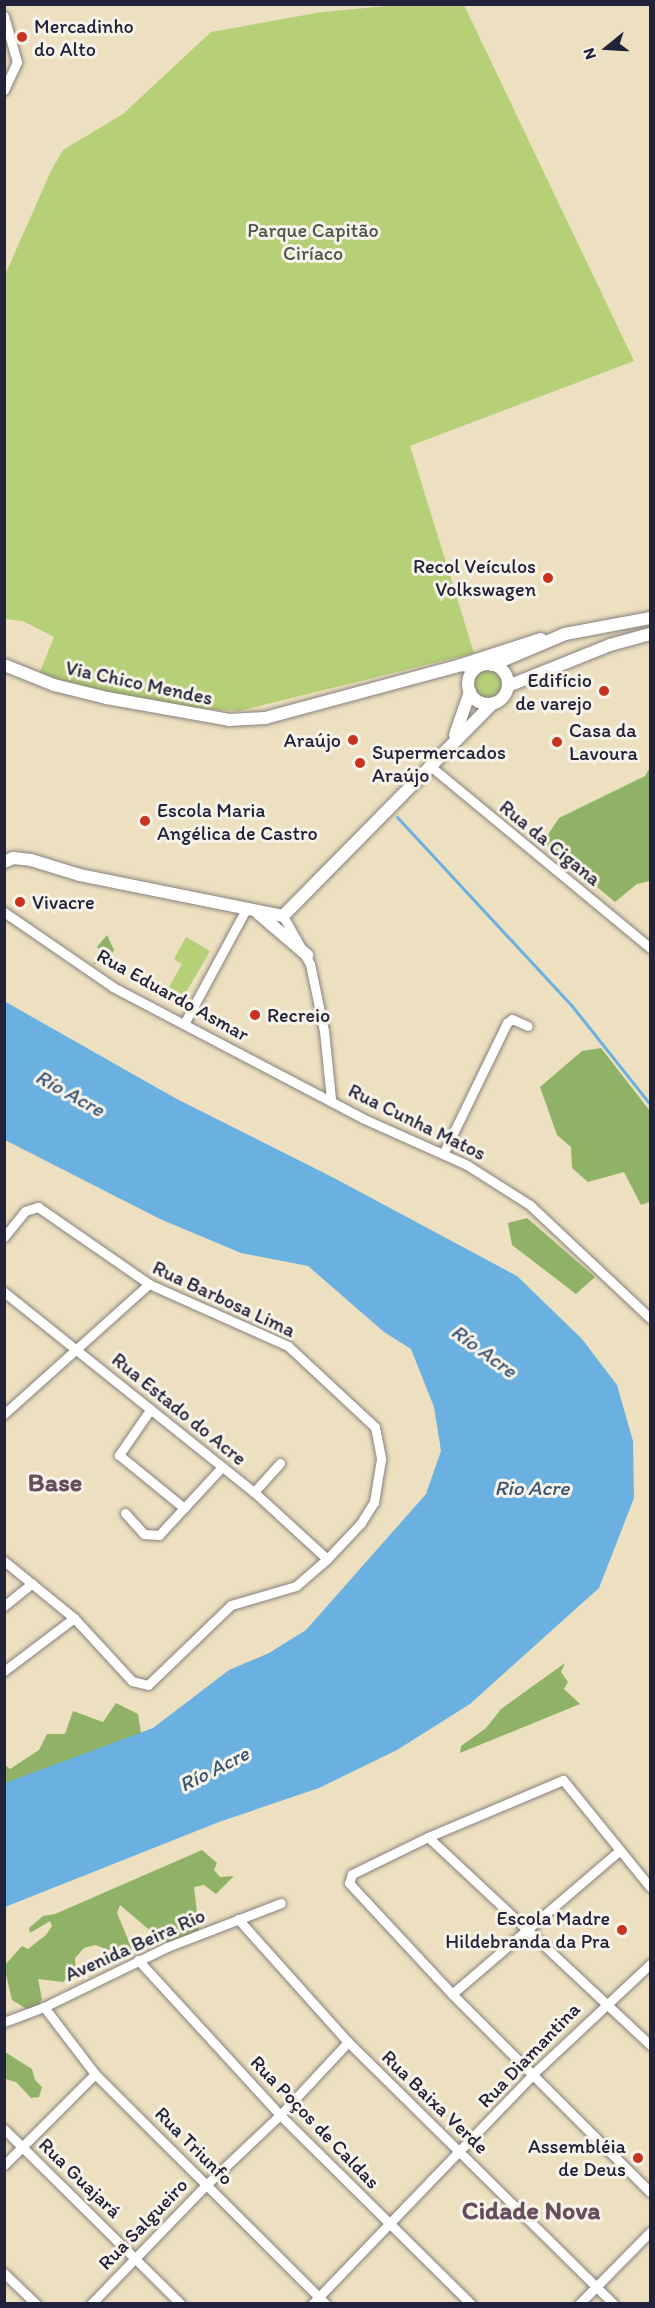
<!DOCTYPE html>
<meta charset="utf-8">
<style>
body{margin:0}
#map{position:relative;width:655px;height:2308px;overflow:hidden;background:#ede0c0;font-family:Itim,sans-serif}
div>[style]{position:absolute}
.green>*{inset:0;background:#b5d076}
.round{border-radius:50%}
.forest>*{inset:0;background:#90b267}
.water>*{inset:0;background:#6ab1e1}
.stream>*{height:3px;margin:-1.5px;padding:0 1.5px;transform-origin:1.5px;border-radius:1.5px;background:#6ab1e1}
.roads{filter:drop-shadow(0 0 2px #88817e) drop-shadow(0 0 2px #88817e)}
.minor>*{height:9px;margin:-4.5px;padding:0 4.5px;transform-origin:4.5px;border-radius:4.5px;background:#fff}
.major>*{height:12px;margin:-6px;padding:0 6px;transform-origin:6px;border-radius:6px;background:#fff}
.major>.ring{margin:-6px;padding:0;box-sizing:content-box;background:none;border:12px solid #fff;border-radius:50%}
.dots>*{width:16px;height:16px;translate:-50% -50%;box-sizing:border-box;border:3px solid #f7f3e8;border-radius:50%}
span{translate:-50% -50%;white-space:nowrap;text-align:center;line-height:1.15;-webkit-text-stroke:6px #f7f3e8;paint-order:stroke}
.poi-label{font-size:20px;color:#22223b}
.left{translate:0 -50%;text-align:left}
.right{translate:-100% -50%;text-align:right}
.park-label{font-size:20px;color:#4e564d}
.street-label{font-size:20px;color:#22223b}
.water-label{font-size:21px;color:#3b5475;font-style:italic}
.district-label{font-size:26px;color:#674e5c;font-weight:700}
.frame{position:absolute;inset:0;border:6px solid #22223b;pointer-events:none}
.north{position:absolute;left:577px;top:18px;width:60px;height:60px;-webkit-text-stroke:4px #f7f3e8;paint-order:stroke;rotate:252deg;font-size:16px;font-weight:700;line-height:24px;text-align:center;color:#22223b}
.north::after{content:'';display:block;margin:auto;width:21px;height:27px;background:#22223b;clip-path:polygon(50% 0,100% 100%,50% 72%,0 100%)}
</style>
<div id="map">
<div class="green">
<div style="clip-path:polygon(398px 5px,464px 5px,634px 361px,410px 446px,474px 653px,239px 711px,139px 704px,38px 677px,54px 637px,23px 621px,5px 619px,5px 275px,51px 171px,63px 150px,123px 114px,211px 32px,322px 12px)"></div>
<div class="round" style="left:473px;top:670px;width:30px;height:30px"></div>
<div style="clip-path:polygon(186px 937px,210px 951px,184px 996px,169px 987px,182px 964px,174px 959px)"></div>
</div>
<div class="forest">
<div style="clip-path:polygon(650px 767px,650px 881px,637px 884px,615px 902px,543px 842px,559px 818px,645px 776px)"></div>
<div style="clip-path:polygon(107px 935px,114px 950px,107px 962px,93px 964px,101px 951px,97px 947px)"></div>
<div style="clip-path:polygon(601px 1048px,650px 1111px,650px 1188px,649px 1202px,641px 1205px,624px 1172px,588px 1182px,572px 1168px,571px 1147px,557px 1135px,540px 1087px,582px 1051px)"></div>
<div style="clip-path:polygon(527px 1218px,595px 1277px,576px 1294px,512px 1245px,508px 1223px)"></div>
<div style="clip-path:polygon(565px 1663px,561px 1672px,568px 1682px,564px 1689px,580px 1704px,460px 1753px,461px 1746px,486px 1728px,501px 1709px)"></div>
<div style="clip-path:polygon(116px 1703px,138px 1714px,143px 1747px,5px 1798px,4px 1764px,10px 1769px,39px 1750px,47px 1734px,65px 1734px,73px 1711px,103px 1722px)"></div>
<div style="clip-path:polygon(202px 1850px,217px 1863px,214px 1870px,220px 1877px,234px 1876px,216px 1894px,204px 1885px,194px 1887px,199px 1930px,193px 1935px,166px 1944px,120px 1905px,117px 1913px,132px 1949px,123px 1955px,95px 1945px,84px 1948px,75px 1958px,76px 1971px,63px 1982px,38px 1979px,42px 1999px,38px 2006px,30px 2011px,12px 2000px,4px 1966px,22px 1946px,28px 1949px,46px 1935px,52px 1926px,50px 1921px,30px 1933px,29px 1928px,43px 1916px,55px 1914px)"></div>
<div style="clip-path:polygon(5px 2052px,32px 2069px,35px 2080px,42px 2087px,39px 2097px,31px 2098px,16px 2082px,5px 2079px)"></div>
</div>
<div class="water">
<div style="clip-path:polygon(4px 1001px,175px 1098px,334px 1178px,517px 1276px,582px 1339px,617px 1385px,633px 1441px,634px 1498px,599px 1588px,470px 1704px,397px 1750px,319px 1788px,219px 1822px,5px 1907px,5px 1783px,153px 1728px,229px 1670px,269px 1653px,306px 1630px,426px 1494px,441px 1451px,434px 1407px,411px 1349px,384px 1332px,308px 1266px,241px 1253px,160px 1219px,5px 1140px)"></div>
</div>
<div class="stream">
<div style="left:397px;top:817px;width:258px;rotate:47.2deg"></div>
<div style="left:572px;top:1006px;width:125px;rotate:51.5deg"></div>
</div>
<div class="roads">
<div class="minor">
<div style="left:4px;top:16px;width:48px;rotate:74.2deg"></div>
<div style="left:17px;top:62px;width:31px;rotate:115deg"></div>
<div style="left:429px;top:765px;width:287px;rotate:39.6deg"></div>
<div style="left:4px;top:912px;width:132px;rotate:34.5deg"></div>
<div style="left:113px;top:987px;width:281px;rotate:27.7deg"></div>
<div style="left:362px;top:1118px;width:115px;rotate:24.1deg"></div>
<div style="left:467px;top:1165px;width:75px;rotate:32.4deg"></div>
<div style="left:530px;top:1205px;width:165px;rotate:43.3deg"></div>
<div style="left:283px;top:916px;width:55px;rotate:60.6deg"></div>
<div style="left:310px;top:964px;width:68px;rotate:78.2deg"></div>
<div style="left:324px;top:1031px;width:68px;rotate:84.1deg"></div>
<div style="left:184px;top:1024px;width:128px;rotate:-61.6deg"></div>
<div style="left:444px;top:1152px;width:144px;rotate:-64deg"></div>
<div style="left:507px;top:1023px;width:6px;rotate:-39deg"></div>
<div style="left:512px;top:1019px;width:17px;rotate:24deg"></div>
<div style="left:4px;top:1237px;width:33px;rotate:-51deg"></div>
<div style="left:25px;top:1211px;width:14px;rotate:-17deg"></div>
<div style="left:38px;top:1207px;width:135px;rotate:34.7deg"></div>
<div style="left:149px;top:1284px;width:152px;rotate:24deg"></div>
<div style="left:288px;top:1346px;width:119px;rotate:43deg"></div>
<div style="left:375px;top:1427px;width:33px;rotate:79deg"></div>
<div style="left:381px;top:1459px;width:44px;rotate:99.2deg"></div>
<div style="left:374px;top:1502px;width:25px;rotate:122deg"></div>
<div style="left:361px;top:1523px;width:50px;rotate:133.4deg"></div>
<div style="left:327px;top:1559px;width:41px;rotate:138.9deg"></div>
<div style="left:296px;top:1586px;width:68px;rotate:163.7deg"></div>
<div style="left:231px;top:1605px;width:115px;rotate:136.1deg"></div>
<div style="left:148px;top:1685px;width:16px;rotate:-166deg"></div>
<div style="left:132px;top:1681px;width:86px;rotate:-132.6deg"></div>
<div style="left:74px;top:1618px;width:90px;rotate:-140.8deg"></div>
<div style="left:4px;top:1292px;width:320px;rotate:38.7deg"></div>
<div style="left:254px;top:1492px;width:99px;rotate:42.5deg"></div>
<div style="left:150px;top:1410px;width:55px;rotate:124.6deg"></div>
<div style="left:119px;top:1455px;width:84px;rotate:39.2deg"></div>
<div style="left:4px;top:1414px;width:195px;rotate:-41.9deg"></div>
<div style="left:254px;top:1492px;width:39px;rotate:-48deg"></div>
<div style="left:125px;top:1513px;width:28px;rotate:48deg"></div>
<div style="left:144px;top:1534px;width:15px;rotate:4deg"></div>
<div style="left:159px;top:1535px;width:93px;rotate:-47.2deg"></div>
<div style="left:4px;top:1606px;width:36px;rotate:-39deg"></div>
<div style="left:4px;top:1671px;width:88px;rotate:-37.1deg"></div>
<div style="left:428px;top:1837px;width:304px;rotate:43.1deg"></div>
<div style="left:650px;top:1887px;width:138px;rotate:-129.1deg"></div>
<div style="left:563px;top:1780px;width:147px;rotate:157.1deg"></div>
<div style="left:428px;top:1837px;width:85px;rotate:154deg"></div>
<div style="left:352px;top:1874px;width:9px;rotate:108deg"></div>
<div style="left:349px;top:1883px;width:151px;rotate:47.1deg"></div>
<div style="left:452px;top:1994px;width:280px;rotate:45deg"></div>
<div style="left:238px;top:1919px;width:165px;rotate:48.2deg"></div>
<div style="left:348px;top:2042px;width:373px;rotate:44.6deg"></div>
<div style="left:138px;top:1960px;width:210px;rotate:47.5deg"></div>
<div style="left:280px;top:2115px;width:269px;rotate:44.7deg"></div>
<div style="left:452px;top:1994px;width:220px;rotate:-40.6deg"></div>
<div style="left:44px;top:2007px;width:84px;rotate:52.7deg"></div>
<div style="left:95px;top:2074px;width:326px;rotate:44.9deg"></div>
<div style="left:4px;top:2022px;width:43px;rotate:-20.6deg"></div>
<div style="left:44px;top:2007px;width:137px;rotate:-26deg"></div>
<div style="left:167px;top:1947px;width:122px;rotate:-21.1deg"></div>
<div style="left:4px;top:2129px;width:249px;rotate:44.7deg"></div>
<div style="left:4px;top:2165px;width:129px;rotate:-45deg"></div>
<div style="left:4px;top:2273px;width:45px;rotate:44.1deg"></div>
<div style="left:91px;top:2304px;width:167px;rotate:-46deg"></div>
<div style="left:207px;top:2184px;width:100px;rotate:-43.4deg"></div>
<div style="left:280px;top:2115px;width:100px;rotate:-47deg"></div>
<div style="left:312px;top:2304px;width:319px;rotate:-46.1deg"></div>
<div style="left:533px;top:2074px;width:161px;rotate:-43.2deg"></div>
<div style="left:579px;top:2304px;width:101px;rotate:-45.4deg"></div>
</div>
<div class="major">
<div class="ring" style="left:468px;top:664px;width:28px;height:28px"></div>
<div style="left:4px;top:665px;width:54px;rotate:21.8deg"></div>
<div style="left:54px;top:685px;width:55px;rotate:13.8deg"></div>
<div style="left:107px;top:698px;width:124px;rotate:10.2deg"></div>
<div style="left:229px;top:720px;width:36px;rotate:-3deg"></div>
<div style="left:265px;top:718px;width:203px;rotate:-15.1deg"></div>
<div style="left:461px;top:665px;width:16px;rotate:7deg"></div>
<div style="left:461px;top:665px;width:84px;rotate:-18deg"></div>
<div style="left:492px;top:665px;width:79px;rotate:-23deg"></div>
<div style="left:565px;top:634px;width:86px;rotate:-10.7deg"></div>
<div style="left:508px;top:686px;width:110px;rotate:-21.9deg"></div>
<div style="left:610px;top:645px;width:41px;rotate:-15.4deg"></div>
<div style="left:455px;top:735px;width:46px;rotate:-70.8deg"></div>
<div style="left:4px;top:862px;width:10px;rotate:-24deg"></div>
<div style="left:13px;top:858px;width:18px;rotate:6deg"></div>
<div style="left:31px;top:860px;width:51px;rotate:17deg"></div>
<div style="left:80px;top:875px;width:207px;rotate:11.4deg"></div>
<div style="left:283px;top:916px;width:298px;rotate:-45.4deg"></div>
<div style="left:258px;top:913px;width:65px;rotate:40.6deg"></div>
</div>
</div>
<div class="dots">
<div style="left:22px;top:37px;background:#c8321e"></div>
<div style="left:548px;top:578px;background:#c8321e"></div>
<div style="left:604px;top:691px;background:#c8321e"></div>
<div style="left:353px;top:740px;background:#c8321e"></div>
<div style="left:557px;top:742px;background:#c8321e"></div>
<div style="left:360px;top:763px;background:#c8321e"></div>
<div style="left:145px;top:821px;background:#c8321e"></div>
<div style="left:20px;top:902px;background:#c8321e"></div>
<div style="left:255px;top:1015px;background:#c8321e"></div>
<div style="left:622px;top:1930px;background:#c8321e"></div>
<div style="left:638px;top:2158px;background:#c8321e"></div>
</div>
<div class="poi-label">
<span class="left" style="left:34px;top:38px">Mercadinho<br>do Alto</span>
<span class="right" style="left:536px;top:578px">Recol Veículos<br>Volkswagen</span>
<span class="right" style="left:592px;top:692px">Edifício<br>de varejo</span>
<span class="left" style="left:569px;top:742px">Casa da<br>Lavoura</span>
<span class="right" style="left:341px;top:740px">Araújo</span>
<span class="left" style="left:372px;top:764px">Supermercados<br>Araújo</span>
<span class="left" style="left:157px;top:822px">Escola Maria<br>Angélica de Castro</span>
<span class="left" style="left:32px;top:902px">Vivacre</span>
<span class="left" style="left:267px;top:1015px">Recreio</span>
<span class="right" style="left:610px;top:1930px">Escola Madre<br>Hildebranda da Pra</span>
<span class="right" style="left:626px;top:2158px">Assembléia<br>de Deus</span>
</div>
<div class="park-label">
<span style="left:313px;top:242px">Parque Capitão<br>Ciríaco</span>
</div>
<div class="street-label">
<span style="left:139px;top:683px;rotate:12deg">Via Chico Mendes</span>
<span style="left:550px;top:843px;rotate:39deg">Rua da Cigana</span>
<span style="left:173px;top:995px;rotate:29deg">Rua Eduardo Asmar</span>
<span style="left:417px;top:1122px;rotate:26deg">Rua Cunha Matos</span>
<span style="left:224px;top:1299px;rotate:25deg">Rua Barbosa Lima</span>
<span style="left:179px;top:1409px;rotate:39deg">Rua Estado do Acre</span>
<span style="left:135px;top:1945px;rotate:-24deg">Avenida Beira Rio</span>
<span style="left:529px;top:2055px;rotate:-46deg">Rua Diamantina</span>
<span style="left:435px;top:2102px;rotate:44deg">Rua Baixa Verde</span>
<span style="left:315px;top:2122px;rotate:46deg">Rua Poços de Caldas</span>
<span style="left:194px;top:2146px;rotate:45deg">Rua Triunfo</span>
<span style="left:80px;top:2178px;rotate:44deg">Rua Guajará</span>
<span style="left:143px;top:2224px;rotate:-46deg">Rua Salgueiro</span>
</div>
<div class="water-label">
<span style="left:70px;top:1093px;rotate:29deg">Río Acre</span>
<span style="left:484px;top:1351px;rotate:36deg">Río Acre</span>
<span style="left:532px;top:1488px">Rio Acre</span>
<span style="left:214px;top:1769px;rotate:-27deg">Río Acre</span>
</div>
<div class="district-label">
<span style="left:55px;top:1483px">Base</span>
<span style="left:531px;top:2211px">Cidade Nova</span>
</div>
<div class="frame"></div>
<div class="north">N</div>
</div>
